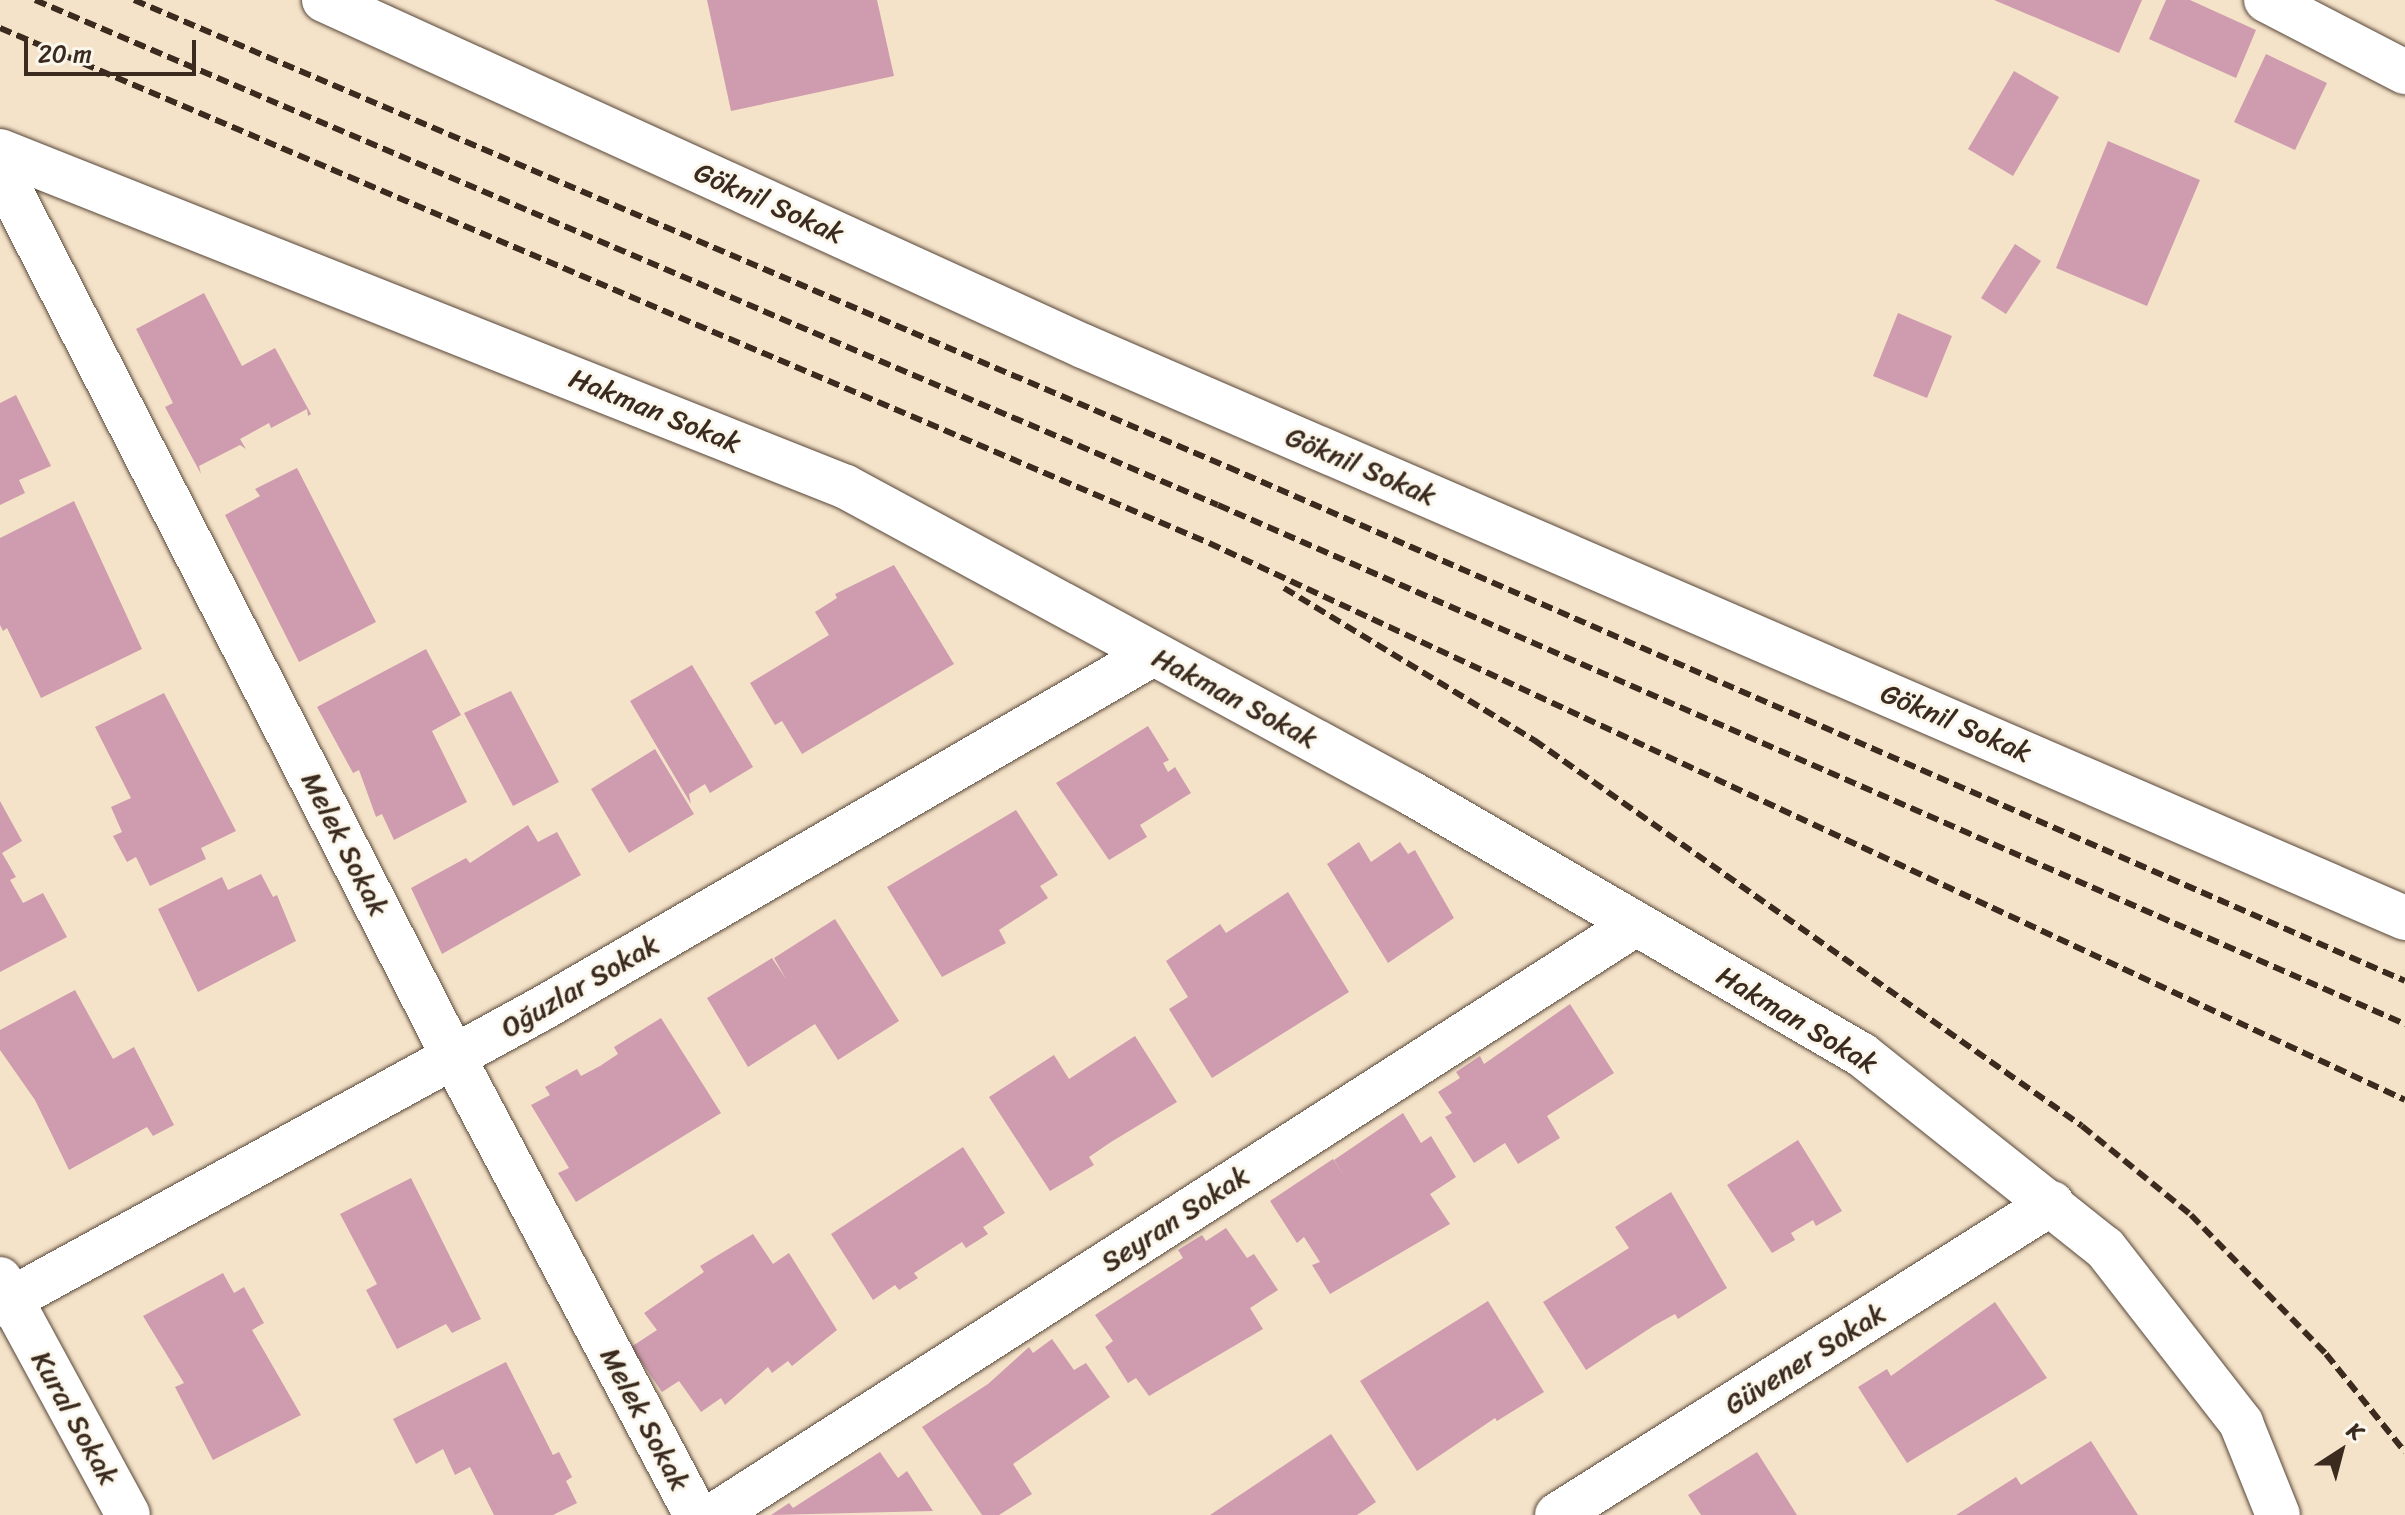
<!DOCTYPE html>
<meta charset="utf-8">
<style>
body{margin:0}
#map{position:relative;width:2405px;height:1515px;overflow:hidden;background:#f5e3c9;font-family:Sriracha,sans-serif}
div>[style]{position:absolute}
.building>*{inset:0;background:#ce9cae}
.roads{filter:drop-shadow(0 0 2px #574638) drop-shadow(0 0 2px #574638)}
.minor>*{height:44px;margin:-22px;padding:0 22px;transform-origin:22px;border-radius:22px;background:#fff}
.rail>*{height:6px;margin-top:-3px;transform-origin:0;background:repeating-linear-gradient(90deg,#3b2a1e 0 12px,transparent 0 18px)}
span{translate:-50% -50%;white-space:nowrap;text-align:center;line-height:1.15;-webkit-text-stroke:6px #fbf7ec;paint-order:stroke}
.street-label{font-size:28px;color:#3b2a1e}
.north{position:absolute;left:2301px;top:1411px;width:80px;height:80px;-webkit-text-stroke:6px #fbf7ec;paint-order:stroke;rotate:36deg;font-size:22px;font-weight:700;line-height:32px;text-align:center;color:#3b2a1e}
.north::after{content:'';display:block;margin:auto;width:28px;height:36px;background:#3b2a1e;clip-path:polygon(50% 0,100% 100%,50% 72%,0 100%)}
.scale{position:absolute;left:24px;top:40px;width:172px;height:36px;box-sizing:border-box;border:4px solid #3b2a1e;border-top:0;padding-left:10px;font-size:24px;line-height:28px;white-space:nowrap;color:#3b2a1e;-webkit-text-stroke:6px #fbf7ec;paint-order:stroke}
</style>
<div id="map">
<div class="building">
<div style="clip-path:polygon(707px 0,877px 0,894px 76px,731px 111px)"></div>
<div style="clip-path:polygon(1994px 0,2142px 0,2119px 53px)"></div>
<div style="clip-path:polygon(2166px 0,2190px 0,2256px 30px,2236px 78px,2149px 39px)"></div>
<div style="clip-path:polygon(2266px 54px,2327px 83px,2295px 150px,2234px 122px)"></div>
<div style="clip-path:polygon(2014px 71px,2059px 97px,2013px 176px,1968px 149px)"></div>
<div style="clip-path:polygon(2108px 141px,2200px 180px,2147px 306px,2056px 268px)"></div>
<div style="clip-path:polygon(2015px 244px,2041px 261px,2006px 314px,1981px 298px)"></div>
<div style="clip-path:polygon(204px 293px,242px 366px,275px 348px,311px 414px,308px 416px,307px 409px,271px 428px,269px 423px,240px 439px,246px 449px,240px 445px,199px 466px,201px 474px,165px 407px,173px 403px,136px 329px)"></div>
<div style="clip-path:polygon(1898px 313px,1952px 336px,1927px 398px,1873px 376px)"></div>
<div style="clip-path:polygon(16px 395px,51px 466px,19px 480px,25px 493px,0 505px,0 403px)"></div>
<div style="clip-path:polygon(297px 468px,376px 622px,299px 662px,225px 515px,260px 496px,255px 489px)"></div>
<div style="clip-path:polygon(74px 501px,142px 649px,41px 698px,7px 628px,3px 631px,0 625px,0 538px)"></div>
<div style="clip-path:polygon(894px 565px,954px 664px,802px 754px,782px 721px,775px 725px,750px 683px,829px 635px,815px 612px,837px 598px,835px 594px)"></div>
<div style="clip-path:polygon(426px 649px,461px 715px,432px 731px,467px 802px,394px 840px,382px 814px,376px 817px,359px 770px,353px 773px,317px 707px)"></div>
<div style="clip-path:polygon(692px 665px,753px 767px,710px 793px,705px 784px,689px 794px,691px 804px,630px 701px)"></div>
<div style="clip-path:polygon(511px 691px,559px 782px,513px 806px,464px 713px)"></div>
<div style="clip-path:polygon(164px 693px,236px 831px,201px 848px,206px 859px,150px 886px,136px 857px,127px 862px,113px 836px,122px 832px,111px 807px,131px 798px,95px 727px)"></div>
<div style="clip-path:polygon(1148px 726px,1169px 760px,1163px 763px,1168px 772px,1175px 767px,1191px 793px,1140px 825px,1147px 837px,1109px 860px,1056px 783px)"></div>
<div style="clip-path:polygon(655px 749px,694px 814px,629px 853px,591px 789px)"></div>
<div style="clip-path:polygon(0 801px,22px 841px,2px 853px,16px 877px,10px 880px,23px 903px,43px 893px,67px 937px,0 972px)"></div>
<div style="clip-path:polygon(1016px 810px,1058px 875px,1040px 886px,1048px 898px,999px 930px,1006px 943px,942px 977px,887px 887px)"></div>
<div style="clip-path:polygon(528px 825px,538px 842px,557px 832px,581px 875px,442px 954px,411px 888px,466px 858px,470px 863px)"></div>
<div style="clip-path:polygon(1359px 842px,1371px 862px,1400px 842px,1408px 854px,1415px 850px,1454px 918px,1388px 963px,1327px 864px)"></div>
<div style="clip-path:polygon(261px 874px,273px 897px,277px 895px,296px 941px,198px 992px,158px 909px,222px 877px,228px 890px)"></div>
<div style="clip-path:polygon(1288px 892px,1349px 992px,1212px 1078px,1169px 1009px,1188px 997px,1166px 961px,1220px 924px,1226px 933px)"></div>
<div style="clip-path:polygon(835px 919px,899px 1021px,838px 1060px,815px 1024px,748px 1067px,707px 998px,772px 958px,786px 979px,774px 958px)"></div>
<div style="clip-path:polygon(75px 990px,113px 1059px,134px 1047px,174px 1125px,153px 1136px,147px 1127px,69px 1170px,35px 1100px,0 1050px,0 1030px)"></div>
<div style="clip-path:polygon(1570px 1004px,1614px 1073px,1547px 1116px,1560px 1138px,1518px 1164px,1505px 1143px,1474px 1163px,1445px 1117px,1452px 1113px,1438px 1092px,1460px 1078px,1456px 1072px,1480px 1056px,1484px 1064px)"></div>
<div style="clip-path:polygon(661px 1018px,721px 1113px,576px 1202px,558px 1173px,569px 1168px,531px 1105px,550px 1095px,545px 1087px,577px 1069px,581px 1076px,600px 1066px,618px 1054px,614px 1047px)"></div>
<div style="clip-path:polygon(1135px 1036px,1177px 1102px,1111px 1142px,1089px 1157px,1094px 1165px,1050px 1191px,989px 1097px,1054px 1055px,1069px 1079px)"></div>
<div style="clip-path:polygon(1403px 1113px,1421px 1143px,1431px 1136px,1456px 1177px,1430px 1194px,1450px 1224px,1330px 1294px,1312px 1265px,1320px 1262px,1304px 1237px,1297px 1243px,1270px 1201px,1333px 1159px,1347px 1180px,1334px 1160px)"></div>
<div style="clip-path:polygon(1798px 1140px,1842px 1211px,1816px 1226px,1813px 1220px,1791px 1233px,1795px 1240px,1772px 1253px,1727px 1185px)"></div>
<div style="clip-path:polygon(963px 1147px,1005px 1213px,983px 1227px,988px 1234px,966px 1248px,962px 1242px,914px 1273px,918px 1278px,899px 1290px,895px 1285px,873px 1300px,831px 1234px)"></div>
<div style="clip-path:polygon(411px 1178px,481px 1319px,452px 1333px,446px 1324px,397px 1349px,366px 1290px,377px 1284px,340px 1214px)"></div>
<div style="clip-path:polygon(1671px 1192px,1727px 1288px,1678px 1319px,1675px 1314px,1655px 1325px,1586px 1370px,1543px 1302px,1629px 1248px,1615px 1227px)"></div>
<div style="clip-path:polygon(1226px 1228px,1247px 1258px,1254px 1254px,1278px 1290px,1250px 1308px,1263px 1329px,1149px 1396px,1136px 1378px,1128px 1383px,1105px 1347px,1113px 1341px,1095px 1315px,1183px 1258px,1178px 1250px,1202px 1235px,1206px 1241px)"></div>
<div style="clip-path:polygon(753px 1234px,773px 1264px,789px 1253px,837px 1330px,792px 1366px,788px 1361px,772px 1373px,768px 1367px,725px 1405px,721px 1398px,701px 1412px,679px 1381px,662px 1392px,631px 1347px,657px 1330px,644px 1313px,704px 1272px,700px 1266px)"></div>
<div style="clip-path:polygon(223px 1273px,234px 1293px,244px 1287px,264px 1323px,252px 1330px,301px 1415px,213px 1460px,175px 1387px,184px 1383px,143px 1316px)"></div>
<div style="clip-path:polygon(1488px 1301px,1544px 1392px,1497px 1421px,1495px 1418px,1417px 1471px,1360px 1381px)"></div>
<div style="clip-path:polygon(1995px 1302px,2047px 1378px,1907px 1463px,1858px 1387px,1887px 1369px,1891px 1376px)"></div>
<div style="clip-path:polygon(1052px 1339px,1074px 1370px,1086px 1363px,1110px 1397px,1013px 1464px,1032px 1494px,999px 1515px,982px 1515px,922px 1427px,988px 1384px,1029px 1347px,1033px 1353px)"></div>
<div style="clip-path:polygon(506px 1362px,553px 1455px,559px 1452px,572px 1477px,566px 1481px,577px 1503px,553px 1515px,494px 1515px,470px 1467px,455px 1475px,443px 1449px,416px 1464px,393px 1419px)"></div>
<div style="clip-path:polygon(1331px 1434px,1376px 1502px,1357px 1515px,1210px 1515px)"></div>
<div style="clip-path:polygon(2091px 1441px,2138px 1515px,1956px 1515px,2016px 1477px,2021px 1485px)"></div>
<div style="clip-path:polygon(880px 1452px,898px 1478px,907px 1471px,933px 1511px,771px 1515px,789px 1503px,793px 1508px)"></div>
<div style="clip-path:polygon(1757px 1452px,1797px 1515px,1701px 1515px,1688px 1495px)"></div>
</div>
<div class="roads">
<div class="minor">
<div style="left:324px;top:0;width:834px;rotate:24.51deg"></div>
<div style="left:1083px;top:346px;width:1440px;rotate:23.4deg"></div>
<div style="left:2266px;top:0;width:157px;rotate:27.4deg"></div>
<div style="left:0;top:151px;width:910px;rotate:21.66deg"></div>
<div style="left:846px;top:487px;width:643px;rotate:28.44deg"></div>
<div style="left:1411px;top:793px;width:522px;rotate:30.15deg"></div>
<div style="left:1862px;top:1055px;width:310px;rotate:38.5deg"></div>
<div style="left:2105px;top:1248px;width:222px;rotate:52.1deg"></div>
<div style="left:2241px;top:1423px;width:99px;rotate:68.1deg"></div>
<div style="left:0;top:170px;width:997px;rotate:62.92deg"></div>
<div style="left:454px;top:1058px;width:517px;rotate:62.1deg"></div>
<div style="left:0;top:1279px;width:268px;rotate:61.5deg"></div>
<div style="left:0;top:1305px;width:619px;rotate:-28.68deg"></div>
<div style="left:543px;top:1008px;width:705px;rotate:-30.13deg"></div>
<div style="left:714px;top:1515px;width:1095px;rotate:-32.66deg"></div>
<div style="left:1557px;top:1515px;width:585px;rotate:-32.22deg"></div>
</div>
</div>
<div class="rail">
<div style="left:35px;top:0;width:1286px;rotate:23.12deg"></div>
<div style="left:1218px;top:505px;width:1296px;rotate:23.62deg"></div>
<div style="left:134px;top:0;width:1190px;rotate:23.12deg"></div>
<div style="left:1228px;top:467px;width:1284px;rotate:23.59deg"></div>
<div style="left:0;top:28px;width:1314px;rotate:23.07deg"></div>
<div style="left:1209px;top:543px;width:1319px;rotate:24.97deg"></div>
<div style="left:1284px;top:588px;width:293px;rotate:31.3deg"></div>
<div style="left:1534px;top:740px;width:670px;rotate:35.16deg"></div>
<div style="left:2082px;top:1126px;width:141px;rotate:39.2deg"></div>
<div style="left:2191px;top:1215px;width:194px;rotate:45.8deg"></div>
<div style="left:2326px;top:1354px;width:126px;rotate:51.1deg"></div>
</div>
<div class="street-label">
<span style="left:769px;top:203px;rotate:24deg">Göknil Sokak</span>
<span style="left:655px;top:411px;rotate:22deg">Hakman Sokak</span>
<span style="left:1361px;top:466px;rotate:23deg">Göknil Sokak</span>
<span style="left:1235px;top:698px;rotate:28deg">Hakman Sokak</span>
<span style="left:1956px;top:723px;rotate:23deg">Göknil Sokak</span>
<span style="left:345px;top:844px;rotate:63deg">Melek Sokak</span>
<span style="left:580px;top:986px;rotate:-30deg">Oğuzlar Sokak</span>
<span style="left:1797px;top:1020px;rotate:31deg">Hakman Sokak</span>
<span style="left:1175px;top:1219px;rotate:-33deg">Seyran Sokak</span>
<span style="left:1805px;top:1359px;rotate:-32deg">Güvener Sokak</span>
<span style="left:75px;top:1418px;rotate:61deg">Kural Sokak</span>
<span style="left:645px;top:1419px;rotate:62deg">Melek Sokak</span>
</div>
<div class="north">K</div>
<div class="scale">20 m</div>
</div>
